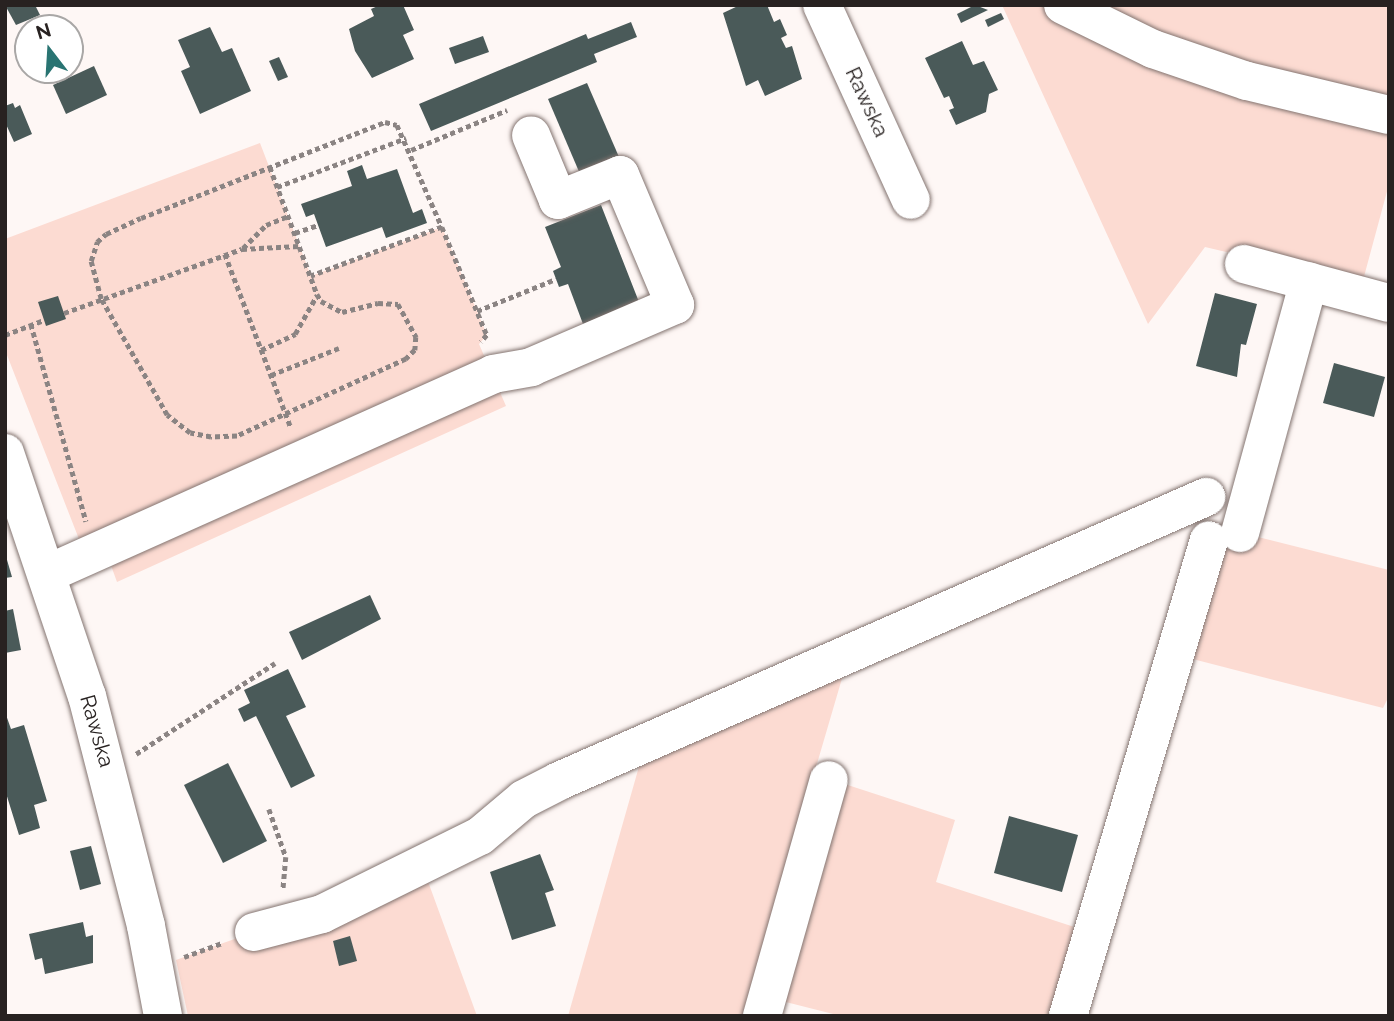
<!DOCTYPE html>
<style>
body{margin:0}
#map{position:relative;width:1394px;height:1021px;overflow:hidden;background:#fef7f5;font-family:Raleway,sans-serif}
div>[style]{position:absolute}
.green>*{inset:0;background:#fcdbd2}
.building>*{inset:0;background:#4a5a59}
.path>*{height:4.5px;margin-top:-2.25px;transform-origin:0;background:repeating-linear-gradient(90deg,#8b8483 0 5px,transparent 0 8.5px)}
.roads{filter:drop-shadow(0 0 2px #837470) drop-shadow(0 0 2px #837470)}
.minor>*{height:38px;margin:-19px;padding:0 19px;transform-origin:19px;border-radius:19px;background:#fff}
span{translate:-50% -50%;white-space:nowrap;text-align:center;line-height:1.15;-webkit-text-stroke:7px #fff;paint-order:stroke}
.street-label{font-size:21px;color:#282221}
.frame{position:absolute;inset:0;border:7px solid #282221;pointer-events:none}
.north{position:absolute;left:14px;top:14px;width:70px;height:70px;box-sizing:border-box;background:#fff;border:2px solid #a9a7a6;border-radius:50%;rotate:343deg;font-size:19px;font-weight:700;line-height:28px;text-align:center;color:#282221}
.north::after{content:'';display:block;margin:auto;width:24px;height:32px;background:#297472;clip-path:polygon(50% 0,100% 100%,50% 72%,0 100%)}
</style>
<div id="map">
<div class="green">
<div style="clip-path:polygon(1002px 5px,1389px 5px,1389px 184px,1362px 284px,1205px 247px,1148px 324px)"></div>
<div style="clip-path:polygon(260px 143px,311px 276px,442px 227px,487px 335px,479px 344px,506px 406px,117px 582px,105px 549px,86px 557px,5px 350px,5px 239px)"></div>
<div style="clip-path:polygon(1222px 528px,1389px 570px,1389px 696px,1383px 708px,1185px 657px)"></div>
<div style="clip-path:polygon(843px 675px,814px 774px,955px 820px,936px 882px,1102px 936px,1078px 1016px,841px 1016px,770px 998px,764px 1016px,568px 1016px,640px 763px)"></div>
<div style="clip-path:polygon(418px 854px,477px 1016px,188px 1016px,176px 960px,254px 932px,325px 894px)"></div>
</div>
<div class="building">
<div style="clip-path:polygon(5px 5px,35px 5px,40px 15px,16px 25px)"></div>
<div style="clip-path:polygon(380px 5px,403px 5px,414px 30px,403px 35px,414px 59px,372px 78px,355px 51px,349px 29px,374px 16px,371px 9px)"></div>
<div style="clip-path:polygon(740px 5px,767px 5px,774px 22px,780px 19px,787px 35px,781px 38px,786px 48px,792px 46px,802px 79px,765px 96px,758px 80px,746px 86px,723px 13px)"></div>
<div style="clip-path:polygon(975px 5px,988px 10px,961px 23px,957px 14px)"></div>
<div style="clip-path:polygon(1001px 13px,1004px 19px,988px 27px,985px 20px)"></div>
<div style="clip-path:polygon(631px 22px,637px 37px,594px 54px,597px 62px,431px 131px,419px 104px,586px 34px,588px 39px)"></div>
<div style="clip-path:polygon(210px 27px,222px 52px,232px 48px,251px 91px,200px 114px,181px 71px,190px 67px,178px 40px)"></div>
<div style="clip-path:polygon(483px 36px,489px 52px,455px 64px,449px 48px)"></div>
<div style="clip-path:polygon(962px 41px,973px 65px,984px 61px,998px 90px,989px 94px,986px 112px,956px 125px,949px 110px,954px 108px,949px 96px,944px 98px,925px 58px)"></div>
<div style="clip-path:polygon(279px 57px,288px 77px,278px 81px,269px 61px)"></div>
<div style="clip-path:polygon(94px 66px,107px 95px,66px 114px,53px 85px)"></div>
<div style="clip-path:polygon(587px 83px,619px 157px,580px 174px,548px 99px)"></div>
<div style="clip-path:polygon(13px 103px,15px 108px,20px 105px,32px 134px,14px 142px,5px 122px,5px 106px)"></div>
<div style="clip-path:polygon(362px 165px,367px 179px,397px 169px,413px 213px,422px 209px,427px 223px,386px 238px,382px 227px,326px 247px,314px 214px,306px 217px,301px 204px,352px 186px,347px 171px)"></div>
<div style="clip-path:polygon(601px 205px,639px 302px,583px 324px,568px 284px,559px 287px,553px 271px,561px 267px,545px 227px)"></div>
<div style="clip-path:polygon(1215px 293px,1257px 304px,1246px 345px,1241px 344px,1237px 377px,1196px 366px)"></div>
<div style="clip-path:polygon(58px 296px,66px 319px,46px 326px,38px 302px)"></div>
<div style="clip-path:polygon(1334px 363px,1385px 377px,1374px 417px,1323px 403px)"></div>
<div style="clip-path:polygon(5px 553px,12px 577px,5px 578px)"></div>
<div style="clip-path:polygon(370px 595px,381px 619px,302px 660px,289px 632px)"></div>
<div style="clip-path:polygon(13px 609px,21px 650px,5px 653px,5px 611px)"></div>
<div style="clip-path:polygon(288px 669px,306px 707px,286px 716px,315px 776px,291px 788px,256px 716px,244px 722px,238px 709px,250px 703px,244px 690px)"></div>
<div style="clip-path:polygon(5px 712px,11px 729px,24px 725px,47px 801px,34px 805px,40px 828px,19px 835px,5px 790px)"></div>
<div style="clip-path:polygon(228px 763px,267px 841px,223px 863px,184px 785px)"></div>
<div style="clip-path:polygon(1009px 816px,1078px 835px,1062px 892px,994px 873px)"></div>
<div style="clip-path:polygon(91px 846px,101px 884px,80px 890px,70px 851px)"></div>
<div style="clip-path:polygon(540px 854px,554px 890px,545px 893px,556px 926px,512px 940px,490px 872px)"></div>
<div style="clip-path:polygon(83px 922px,86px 937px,93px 935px,93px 963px,45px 974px,42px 958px,35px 960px,29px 934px)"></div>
<div style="clip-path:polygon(350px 936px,357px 961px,339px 966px,333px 941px)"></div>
</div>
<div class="path">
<div style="left:411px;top:150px;width:104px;rotate:-22.6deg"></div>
<div style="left:270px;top:167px;width:135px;rotate:69.7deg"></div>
<div style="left:317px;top:294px;width:8px;rotate:60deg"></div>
<div style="left:321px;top:301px;width:24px;rotate:28deg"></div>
<div style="left:342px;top:312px;width:37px;rotate:-14deg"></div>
<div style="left:378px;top:303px;width:20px;rotate:3deg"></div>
<div style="left:398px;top:304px;width:38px;rotate:61deg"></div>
<div style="left:416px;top:337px;width:13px;rotate:94deg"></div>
<div style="left:415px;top:350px;width:13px;rotate:135deg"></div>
<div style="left:406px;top:359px;width:186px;rotate:155.5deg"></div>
<div style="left:237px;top:436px;width:26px;rotate:178deg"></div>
<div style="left:211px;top:437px;width:21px;rotate:-169deg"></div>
<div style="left:190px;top:433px;width:29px;rotate:-142deg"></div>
<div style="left:167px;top:415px;width:133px;rotate:-119.6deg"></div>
<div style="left:101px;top:299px;width:39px;rotate:-105deg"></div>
<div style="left:91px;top:261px;width:20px;rotate:-72deg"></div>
<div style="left:97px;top:242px;width:12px;rotate:-42deg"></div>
<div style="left:106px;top:234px;width:38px;rotate:-25deg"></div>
<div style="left:141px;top:218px;width:262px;rotate:-21.5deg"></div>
<div style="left:385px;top:122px;width:12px;rotate:14deg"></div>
<div style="left:397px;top:125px;width:111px;rotate:66.2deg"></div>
<div style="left:442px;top:227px;width:140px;rotate:159.5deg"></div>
<div style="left:277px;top:187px;width:138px;rotate:-20.8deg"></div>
<div style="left:442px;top:227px;width:117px;rotate:67.4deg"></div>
<div style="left:487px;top:335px;width:9px;rotate:131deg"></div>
<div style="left:295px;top:233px;width:24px;rotate:-19deg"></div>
<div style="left:243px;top:248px;width:33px;rotate:-45deg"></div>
<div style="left:266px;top:225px;width:24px;rotate:-22deg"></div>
<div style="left:225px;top:254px;width:186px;rotate:69.2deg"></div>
<div style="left:477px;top:311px;width:85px;rotate:-22.1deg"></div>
<div style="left:64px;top:313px;width:189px;rotate:-19.8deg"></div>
<div style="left:242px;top:249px;width:57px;rotate:-3deg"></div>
<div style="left:31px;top:324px;width:205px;rotate:74.4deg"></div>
<div style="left:5px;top:335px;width:42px;rotate:-21deg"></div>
<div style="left:261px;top:350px;width:38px;rotate:-25deg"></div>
<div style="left:295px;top:334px;width:45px;rotate:-60.6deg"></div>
<div style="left:271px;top:375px;width:73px;rotate:-21.7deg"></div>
<div style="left:136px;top:754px;width:166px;rotate:-33.2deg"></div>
<div style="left:269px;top:809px;width:51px;rotate:70.5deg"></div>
<div style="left:286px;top:857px;width:32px;rotate:95deg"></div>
<div style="left:184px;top:957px;width:40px;rotate:-20.2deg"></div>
</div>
<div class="roads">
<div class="minor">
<div style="left:822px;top:5px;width:214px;rotate:65.5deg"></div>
<div style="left:1063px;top:5px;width:100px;rotate:26.1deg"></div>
<div style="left:1153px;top:49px;width:99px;rotate:18.8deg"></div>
<div style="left:1247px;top:81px;width:146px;rotate:13.5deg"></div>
<div style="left:1244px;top:264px;width:150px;rotate:15.1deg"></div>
<div style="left:5px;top:453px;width:256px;rotate:71.4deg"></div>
<div style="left:87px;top:696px;width:237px;rotate:75.6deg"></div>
<div style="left:146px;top:926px;width:92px;rotate:79.3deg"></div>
<div style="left:1240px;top:533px;width:261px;rotate:-74.7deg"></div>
<div style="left:49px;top:573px;width:487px;rotate:-24.1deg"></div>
<div style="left:493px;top:374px;width:39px;rotate:-10deg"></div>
<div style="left:531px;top:367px;width:157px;rotate:-23.3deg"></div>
<div style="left:675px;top:305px;width:141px;rotate:-112.9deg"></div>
<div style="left:620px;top:175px;width:67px;rotate:158deg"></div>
<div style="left:558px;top:200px;width:70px;rotate:-112.6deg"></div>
<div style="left:254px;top:932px;width:70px;rotate:-14.8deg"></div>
<div style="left:322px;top:914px;width:176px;rotate:-26.3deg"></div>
<div style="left:480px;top:836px;width:57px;rotate:-40.1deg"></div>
<div style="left:524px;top:799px;width:39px;rotate:-27deg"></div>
<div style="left:559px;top:781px;width:707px;rotate:-23.7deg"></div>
<div style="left:762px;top:1016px;width:245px;rotate:-74.2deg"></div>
<div style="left:1068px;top:1016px;width:496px;rotate:-73.5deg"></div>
</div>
</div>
<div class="street-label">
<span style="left:867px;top:102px;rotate:65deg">Rawska</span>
<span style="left:97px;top:731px;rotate:74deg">Rawska</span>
</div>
<div class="frame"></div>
<div class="north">N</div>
</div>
